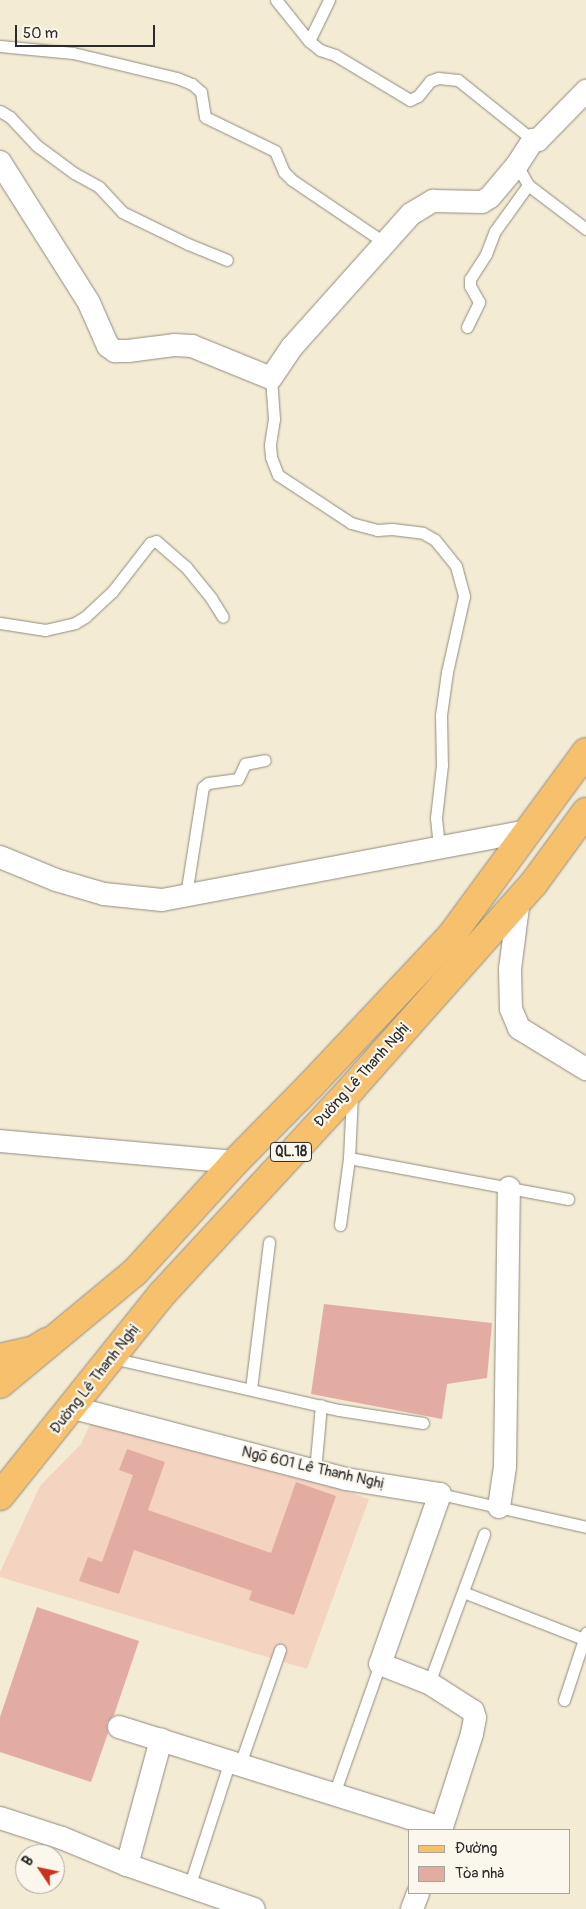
<!DOCTYPE html>
<meta charset="utf-8">
<style>
body{margin:0}
#map{position:relative;width:586px;height:1909px;overflow:hidden;background:#f4ebd4;font-family:Pangolin,sans-serif}
div>[style]{position:absolute}
.built>*{inset:0;background:#f4d3c0}
.building>*{inset:0;background:#e3aca3}
.roads{filter:drop-shadow(0 0 1px #908b80) drop-shadow(0 0 1px #908b80)}
.lane>*{height:11px;margin:-5.5px;padding:0 5.5px;transform-origin:5.5px;border-radius:5.5px;background:#fff}
.street>*{height:22px;margin:-11px;padding:0 11px;transform-origin:11px;border-radius:11px;background:#fff}
.primary>*{height:28px;margin:-14px;padding:0 14px;transform-origin:14px;border-radius:14px;background:#f7c06c}
.highway>*{height:28px;margin:-14px;padding:0 14px;transform-origin:14px;border-radius:14px;background:#f7c06c}
span{translate:-50% -50%;white-space:nowrap;text-align:center;line-height:1.15;-webkit-text-stroke:4.5px #fbf7ec;paint-order:stroke}
.shield-label span{padding:1px 4px;background:#fbf7ec;border:1px solid;border-radius:4px;-webkit-text-stroke-width:0}
.shield-label{font-size:14px;color:#2b2b2b;font-weight:700}
.street-label{font-size:15px;color:#2b2b2b}
.legend{position:absolute;left:408px;top:1829px;width:162px;height:65px;box-sizing:border-box;background:#fbf7ec;border:1px solid #a8a59f;margin:0;padding:6px 9px;list-style:none;font-size:15px;color:#2b2b2b}
.legend li{display:flex;align-items:center;gap:10px;height:25px}
.legend b{width:25px;border:1px solid #a8a59f}
.north{position:absolute;left:15px;top:1844px;width:50px;height:50px;box-sizing:border-box;background:#fbf7ec;border:1px solid #a8a59f;border-radius:50%;rotate:304deg;font-size:14px;font-weight:700;line-height:20px;text-align:center;color:#2b2b2b}
.north::after{content:'';display:block;margin:auto;width:18px;height:22px;background:#c8321e;clip-path:polygon(50% 0,100% 100%,50% 72%,0 100%)}
.scale{position:absolute;left:15px;top:25px;width:140px;height:22px;box-sizing:border-box;border:2px solid #2b2b2b;border-top:0;padding-left:6px;font-size:15px;line-height:18px;white-space:nowrap;color:#2b2b2b;-webkit-text-stroke:4px #fbf7ec;paint-order:stroke}
</style>
<div id="map">
<div class="built">
<div style="clip-path:polygon(91px 1422px,285px 1470px,369px 1499px,307px 1669px,0 1577px,0 1572px,40px 1486px,81px 1444px)"></div>
</div>
<div class="building">
<div style="clip-path:polygon(324px 1304px,492px 1323px,487px 1378px,447px 1384px,442px 1419px,311px 1394px)"></div>
<div style="clip-path:polygon(127px 1449px,165px 1462px,148px 1510px,271px 1553px,296px 1482px,336px 1496px,294px 1615px,249px 1600px,252px 1591px,134px 1550px,119px 1594px,79px 1581px,88px 1557px,102px 1562px,133px 1475px,119px 1470px)"></div>
<div style="clip-path:polygon(37px 1607px,139px 1641px,114px 1715px,107px 1723px,108px 1733px,91px 1782px,0 1752px,0 1717px)"></div>
</div>
<div class="roads">
<div class="lane">
<div style="left:276px;top:0;width:53px;rotate:51.2deg"></div>
<div style="left:309px;top:41px;width:14px;rotate:39deg"></div>
<div style="left:320px;top:50px;width:16px;rotate:18deg"></div>
<div style="left:335px;top:55px;width:87px;rotate:31deg"></div>
<div style="left:410px;top:100px;width:9px;rotate:-27deg"></div>
<div style="left:418px;top:96px;width:19px;rotate:-51deg"></div>
<div style="left:430px;top:81px;width:9px;rotate:-21deg"></div>
<div style="left:438px;top:78px;width:20px;rotate:6deg"></div>
<div style="left:458px;top:80px;width:96px;rotate:38.7deg"></div>
<div style="left:309px;top:41px;width:46px;rotate:-64deg"></div>
<div style="left:0;top:46px;width:73px;rotate:5.5deg"></div>
<div style="left:73px;top:53px;width:107px;rotate:13.5deg"></div>
<div style="left:177px;top:78px;width:16px;rotate:22deg"></div>
<div style="left:192px;top:84px;width:12px;rotate:42deg"></div>
<div style="left:201px;top:92px;width:25px;rotate:81deg"></div>
<div style="left:205px;top:117px;width:78px;rotate:25.9deg"></div>
<div style="left:275px;top:151px;width:23px;rotate:67deg"></div>
<div style="left:284px;top:172px;width:11px;rotate:45deg"></div>
<div style="left:292px;top:180px;width:112px;rotate:34.1deg"></div>
<div style="left:0;top:111px;width:12px;rotate:31deg"></div>
<div style="left:10px;top:117px;width:38px;rotate:47deg"></div>
<div style="left:36px;top:145px;width:47px;rotate:36.4deg"></div>
<div style="left:74px;top:173px;width:29px;rotate:29deg"></div>
<div style="left:99px;top:187px;width:34px;rotate:47deg"></div>
<div style="left:122px;top:212px;width:73px;rotate:25.9deg"></div>
<div style="left:188px;top:244px;width:42px;rotate:22.3deg"></div>
<div style="left:517px;top:165px;width:23px;rotate:61deg"></div>
<div style="left:528px;top:185px;width:73px;rotate:37.2deg"></div>
<div style="left:467px;top:327px;width:28px;rotate:-64deg"></div>
<div style="left:479px;top:302px;width:18px;rotate:-119deg"></div>
<div style="left:470px;top:286px;width:7px;rotate:-90deg"></div>
<div style="left:470px;top:279px;width:30px;rotate:-57deg"></div>
<div style="left:486px;top:254px;width:25px;rotate:-69deg"></div>
<div style="left:495px;top:231px;width:57px;rotate:-54.3deg"></div>
<div style="left:271px;top:378px;width:41px;rotate:85.8deg"></div>
<div style="left:274px;top:419px;width:26px;rotate:99deg"></div>
<div style="left:270px;top:445px;width:12px;rotate:85deg"></div>
<div style="left:271px;top:457px;width:19px;rotate:69deg"></div>
<div style="left:278px;top:475px;width:87px;rotate:33.3deg"></div>
<div style="left:351px;top:523px;width:27px;rotate:15deg"></div>
<div style="left:377px;top:530px;width:15px;rotate:-4deg"></div>
<div style="left:392px;top:529px;width:31px;rotate:7deg"></div>
<div style="left:423px;top:533px;width:14px;rotate:30deg"></div>
<div style="left:435px;top:540px;width:33px;rotate:51deg"></div>
<div style="left:456px;top:566px;width:31px;rotate:75deg"></div>
<div style="left:464px;top:596px;width:78px;rotate:102.6deg"></div>
<div style="left:447px;top:672px;width:43px;rotate:97.9deg"></div>
<div style="left:441px;top:715px;width:50px;rotate:88.9deg"></div>
<div style="left:442px;top:765px;width:53px;rotate:96.5deg"></div>
<div style="left:436px;top:818px;width:29px;rotate:84deg"></div>
<div style="left:0;top:623px;width:46px;rotate:8.8deg"></div>
<div style="left:45px;top:630px;width:31px;rotate:-13deg"></div>
<div style="left:75px;top:623px;width:12px;rotate:-31deg"></div>
<div style="left:85px;top:617px;width:37px;rotate:-43deg"></div>
<div style="left:112px;top:592px;width:62px;rotate:-52.2deg"></div>
<div style="left:150px;top:543px;width:6px;rotate:-18deg"></div>
<div style="left:156px;top:541px;width:40px;rotate:41deg"></div>
<div style="left:186px;top:567px;width:40px;rotate:51deg"></div>
<div style="left:211px;top:598px;width:22px;rotate:58deg"></div>
<div style="left:186px;top:895px;width:109px;rotate:-81.1deg"></div>
<div style="left:203px;top:787px;width:6px;rotate:-39deg"></div>
<div style="left:208px;top:783px;width:30px;rotate:-8deg"></div>
<div style="left:238px;top:779px;width:17px;rotate:-65deg"></div>
<div style="left:245px;top:764px;width:20px;rotate:-11deg"></div>
<div style="left:349px;top:1158px;width:223px;rotate:10.6deg"></div>
<div style="left:340px;top:1225px;width:68px;rotate:-82.3deg"></div>
<div style="left:349px;top:1158px;width:63px;rotate:-87.3deg"></div>
<div style="left:112px;top:1358px;width:233px;rotate:12.9deg"></div>
<div style="left:339px;top:1410px;width:85px;rotate:8.8deg"></div>
<div style="left:251px;top:1389px;width:148px;rotate:-83deg"></div>
<div style="left:315px;top:1471px;width:66px;rotate:-84.8deg"></div>
<div style="left:440px;top:1494px;width:150px;rotate:12.7deg"></div>
<div style="left:463px;top:1592px;width:132px;rotate:21.3deg"></div>
<div style="left:429px;top:1683px;width:159px;rotate:-69.7deg"></div>
<div style="left:564px;top:1700px;width:71px;rotate:-71.8deg"></div>
<div style="left:240px;top:1764px;width:121px;rotate:-70.7deg"></div>
<div style="left:334px;top:1794px;width:138px;rotate:-70.5deg"></div>
<div style="left:189px;top:1887px;width:133px;rotate:-72deg"></div>
</div>
<div class="street">
<div style="left:0;top:162px;width:167px;rotate:57.7deg"></div>
<div style="left:89px;top:303px;width:47px;rotate:66.2deg"></div>
<div style="left:108px;top:346px;width:9px;rotate:36deg"></div>
<div style="left:115px;top:351px;width:13px"></div>
<div style="left:128px;top:351px;width:46px;rotate:-7.4deg"></div>
<div style="left:174px;top:345px;width:18px;rotate:3deg"></div>
<div style="left:192px;top:346px;width:85px;rotate:22.1deg"></div>
<div style="left:271px;top:378px;width:37px;rotate:-56deg"></div>
<div style="left:292px;top:347px;width:178px;rotate:-48.2deg"></div>
<div style="left:411px;top:214px;width:26px;rotate:-31deg"></div>
<div style="left:433px;top:201px;width:49px;rotate:1.2deg"></div>
<div style="left:482px;top:202px;width:9px;rotate:-32deg"></div>
<div style="left:490px;top:197px;width:42px;rotate:-49.8deg"></div>
<div style="left:517px;top:165px;width:30px;rotate:-57deg"></div>
<div style="left:533px;top:140px;width:5px"></div>
<div style="left:538px;top:140px;width:69px;rotate:-45.6deg"></div>
<div style="left:0;top:857px;width:61px;rotate:22.3deg"></div>
<div style="left:56px;top:880px;width:50px;rotate:16.3deg"></div>
<div style="left:104px;top:894px;width:58px;rotate:5.9deg"></div>
<div style="left:162px;top:900px;width:376px;rotate:-10.7deg"></div>
<div style="left:519px;top:899px;width:71px;rotate:97.3deg"></div>
<div style="left:510px;top:969px;width:40px;rotate:88.6deg"></div>
<div style="left:511px;top:1009px;width:21px;rotate:67deg"></div>
<div style="left:519px;top:1028px;width:79px;rotate:31.5deg"></div>
<div style="left:0;top:1141px;width:236px;rotate:5.1deg"></div>
<div style="left:70px;top:1407px;width:285px;rotate:14.6deg"></div>
<div style="left:346px;top:1479px;width:95px;rotate:9.1deg"></div>
<div style="left:440px;top:1494px;width:180px;rotate:109.4deg"></div>
<div style="left:380px;top:1664px;width:53px;rotate:21.2deg"></div>
<div style="left:429px;top:1683px;width:52px;rotate:32.5deg"></div>
<div style="left:473px;top:1711px;width:7px;rotate:74deg"></div>
<div style="left:475px;top:1718px;width:16px;rotate:101deg"></div>
<div style="left:472px;top:1734px;width:101px;rotate:107.9deg"></div>
<div style="left:499px;top:1507px;width:40px;rotate:-81.5deg"></div>
<div style="left:505px;top:1467px;width:279px;rotate:-89.2deg"></div>
<div style="left:119px;top:1727px;width:338px;rotate:17.4deg"></div>
<div style="left:0;top:1818px;width:65px;rotate:17.9deg"></div>
<div style="left:62px;top:1838px;width:70px;rotate:22.6deg"></div>
<div style="left:127px;top:1865px;width:134px;rotate:19.1deg"></div>
<div style="left:127px;top:1865px;width:130px;rotate:-74.8deg"></div>
<div style="left:412px;top:1909px;width:17px;rotate:-69deg"></div>
</div>
<div class="primary">
<div style="left:0;top:1358px;width:35px;rotate:-13deg"></div>
<div style="left:34px;top:1350px;width:15px;rotate:-32deg"></div>
</div>
<div class="highway">
<div style="left:0;top:1384px;width:175px;rotate:-39.7deg"></div>
<div style="left:135px;top:1272px;width:149px;rotate:-47.7deg"></div>
<div style="left:235px;top:1162px;width:108px;rotate:-45.4deg"></div>
<div style="left:311px;top:1085px;width:204px;rotate:-46.8deg"></div>
<div style="left:451px;top:936px;width:228px;rotate:-53.7deg"></div>
<div style="left:0;top:1496px;width:259px;rotate:-51.3deg"></div>
<div style="left:162px;top:1294px;width:280px;rotate:-47.3deg"></div>
<div style="left:352px;top:1088px;width:274px;rotate:-48.4deg"></div>
<div style="left:534px;top:883px;width:88px;rotate:-53.8deg"></div>
</div>
</div>
<div class="shield-label">
<span style="left:291px;top:1152px">QL.18</span>
</div>
<div class="street-label">
<span style="left:362px;top:1075px;rotate:-48deg">Đường Lê Thanh Nghị</span>
<span style="left:95px;top:1379px;rotate:-52deg">Đường Lê Thanh Nghị</span>
<span style="left:313px;top:1468px;rotate:13deg">Ngõ 601 Lê Thanh Nghị</span>
</div>
<ul class="legend">
<li><b style="height:6px;background:#f7c06c"></b>Đường</li>
<li><b style="height:14px;background:#e3aca3"></b>Tòa nhà</li>
</ul>
<div class="north">B</div>
<div class="scale">50 m</div>
</div>
